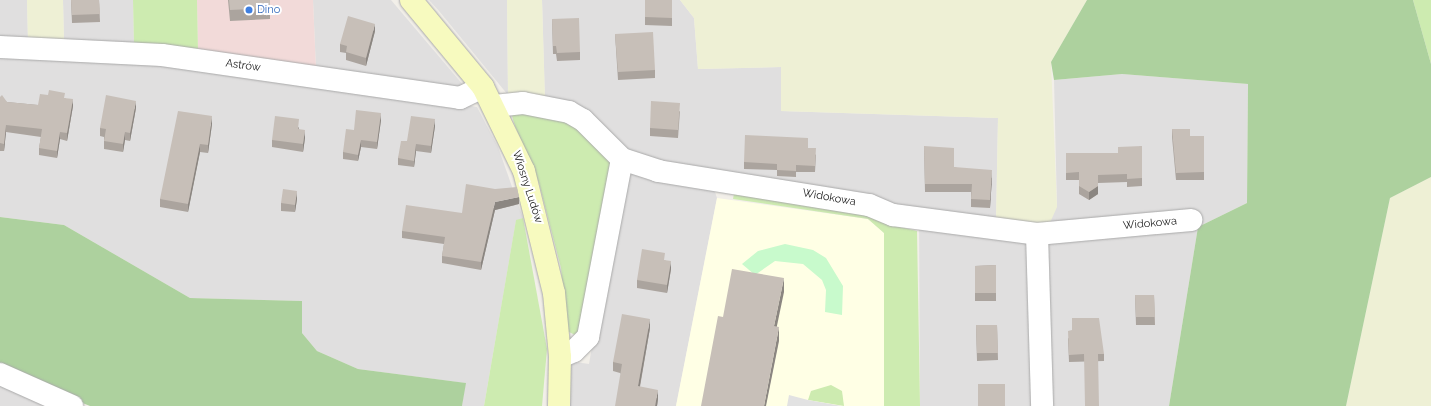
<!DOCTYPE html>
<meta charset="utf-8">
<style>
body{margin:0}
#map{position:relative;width:1431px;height:406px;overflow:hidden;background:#f2efe9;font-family:Raleway,sans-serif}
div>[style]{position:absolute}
.residential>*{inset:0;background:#e0dfdf}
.commercial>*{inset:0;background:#f2dad9}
.education>*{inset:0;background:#ffffe5}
.farmland>*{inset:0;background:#eef0d5}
.grass>*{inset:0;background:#cdebb0}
.forest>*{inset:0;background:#add19e}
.park>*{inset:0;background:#c8facc}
.parking>*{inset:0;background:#e2e2e2}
.roads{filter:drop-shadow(0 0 1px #a9a9a9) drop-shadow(0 0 1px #a9a9a9)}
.street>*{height:22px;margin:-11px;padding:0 11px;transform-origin:11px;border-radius:11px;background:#fff}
.secondary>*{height:22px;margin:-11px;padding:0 11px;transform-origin:11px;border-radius:11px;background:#f7fabf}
.wall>*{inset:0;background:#aba49e}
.shaded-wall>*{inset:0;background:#8b8681}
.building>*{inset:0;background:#c7bfb8}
.dots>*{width:11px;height:11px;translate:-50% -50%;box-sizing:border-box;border:2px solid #fff;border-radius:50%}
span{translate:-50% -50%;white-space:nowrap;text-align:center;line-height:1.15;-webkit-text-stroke:4px #fff;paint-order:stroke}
.shop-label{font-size:11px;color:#366cbe}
.left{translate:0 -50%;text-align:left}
.street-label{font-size:11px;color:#222}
</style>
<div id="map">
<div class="residential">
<div style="clip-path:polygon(0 0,27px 0,28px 42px,0 41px)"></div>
<div style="clip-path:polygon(63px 0,133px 0,134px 45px,64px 43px)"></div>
<div style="clip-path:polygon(313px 0,391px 0,464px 86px,460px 90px,316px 70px)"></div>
<div style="clip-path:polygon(429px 0,507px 0,508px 95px,439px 11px)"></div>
<div style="clip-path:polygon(542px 0,680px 0,694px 18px,698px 69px,781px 67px,781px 111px,998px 118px,996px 220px,1057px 207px,1054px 80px,1122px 74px,1248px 84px,1247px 203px,1198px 227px,1169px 406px,920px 406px,919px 210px,644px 160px,545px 101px)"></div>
<div style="clip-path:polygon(0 51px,219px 67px,477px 107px,498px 147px,523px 218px,516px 221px,484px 406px,462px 406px,465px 383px,358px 369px,317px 351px,302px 333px,302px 301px,190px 298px,64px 225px,0 217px)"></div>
<div style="clip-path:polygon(634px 172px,713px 186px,717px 198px,676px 406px,568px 406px,569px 361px,589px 364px,620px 185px)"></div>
<div style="clip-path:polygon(0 384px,61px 406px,0 406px)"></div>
</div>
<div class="commercial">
<div style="clip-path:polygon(197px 0,313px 0,316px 70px,198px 51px)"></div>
</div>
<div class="education">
<div style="clip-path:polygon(717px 198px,868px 219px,884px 233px,884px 406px,676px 406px)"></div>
</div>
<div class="farmland">
<div style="clip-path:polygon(27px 0,63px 0,64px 43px,28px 42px)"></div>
<div style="clip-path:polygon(507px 0,542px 0,545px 101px,508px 95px)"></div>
<div style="clip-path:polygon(680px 0,1087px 0,1051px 62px,1057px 207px,1049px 225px,996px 221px,998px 118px,781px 111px,781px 67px,698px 69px,694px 18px)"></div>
<div style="clip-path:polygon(1431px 177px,1431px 406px,1346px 406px,1390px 198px)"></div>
</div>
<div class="grass">
<div style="clip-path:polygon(133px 0,197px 0,198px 51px,134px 45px)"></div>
<div style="clip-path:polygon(1413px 0,1431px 0,1431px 64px)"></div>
<div style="clip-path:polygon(516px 111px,565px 118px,615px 161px,582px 332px,575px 335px,567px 331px,561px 268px,539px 183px,515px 126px,512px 116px)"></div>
<div style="clip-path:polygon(735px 189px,864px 210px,896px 226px,917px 231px,920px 406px,884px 406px,884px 233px,868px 219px,733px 199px)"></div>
<div style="clip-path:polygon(523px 218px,547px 349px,542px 406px,484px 406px,516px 220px)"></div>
<div style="clip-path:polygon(831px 385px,842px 391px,844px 406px,808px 400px,811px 391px)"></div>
</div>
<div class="forest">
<div style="clip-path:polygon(1087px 0,1413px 0,1431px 64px,1431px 177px,1390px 198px,1346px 406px,1169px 406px,1198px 227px,1247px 203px,1248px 84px,1122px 74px,1054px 80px,1051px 62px)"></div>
<div style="clip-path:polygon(0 217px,64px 225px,190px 298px,302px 301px,302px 333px,317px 351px,358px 369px,466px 383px,462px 406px,90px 406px,0 370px)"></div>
</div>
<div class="park">
<div style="clip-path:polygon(785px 244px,813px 250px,826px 258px,843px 286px,842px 315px,825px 312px,826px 290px,822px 280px,803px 264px,775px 261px,755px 275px,742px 264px,758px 251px)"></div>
</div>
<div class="parking">
<div style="clip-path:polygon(789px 395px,808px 400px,842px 406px,787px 406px)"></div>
</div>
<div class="roads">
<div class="street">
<div style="left:0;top:47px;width:162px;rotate:2.8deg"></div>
<div style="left:162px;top:55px;width:301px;rotate:8.2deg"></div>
<div style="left:460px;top:98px;width:25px;rotate:-26deg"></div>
<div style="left:494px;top:106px;width:29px;rotate:-6deg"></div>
<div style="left:523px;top:103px;width:47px;rotate:11.1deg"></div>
<div style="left:569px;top:112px;width:16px;rotate:30deg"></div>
<div style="left:583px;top:120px;width:55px;rotate:45deg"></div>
<div style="left:622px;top:159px;width:38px;rotate:18deg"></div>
<div style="left:658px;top:171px;width:214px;rotate:9.2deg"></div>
<div style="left:869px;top:205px;width:26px;rotate:23deg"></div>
<div style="left:893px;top:215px;width:145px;rotate:7.5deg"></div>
<div style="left:1037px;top:234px;width:155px;rotate:-5.2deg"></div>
<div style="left:1037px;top:234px;width:172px;rotate:88.3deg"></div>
<div style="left:560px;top:357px;width:15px;rotate:-23deg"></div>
<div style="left:574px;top:351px;width:20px;rotate:-45deg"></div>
<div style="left:588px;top:337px;width:181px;rotate:-79.2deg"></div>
<div style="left:0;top:374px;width:79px;rotate:24deg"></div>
</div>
<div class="secondary">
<div style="left:411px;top:0;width:113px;rotate:50.4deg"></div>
<div style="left:483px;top:87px;width:93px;rotate:64deg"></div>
<div style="left:524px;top:171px;width:126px;rotate:76.2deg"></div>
<div style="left:554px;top:293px;width:64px;rotate:84.6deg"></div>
<div style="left:560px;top:357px;width:49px;rotate:91.2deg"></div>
</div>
</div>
<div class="wall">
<div style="clip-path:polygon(71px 0,99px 0,100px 22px,72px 23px)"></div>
<div style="clip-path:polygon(223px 0,270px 0,270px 19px,230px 21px,228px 0)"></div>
<div style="clip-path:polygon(672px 0,672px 26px,645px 25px,645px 17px)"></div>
<div style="clip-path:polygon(552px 19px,580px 52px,580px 60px,557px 61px,556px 54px,553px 54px)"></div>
<div style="clip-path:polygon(375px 31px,366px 66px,346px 60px,346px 53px,340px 52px,340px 44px)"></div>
<div style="clip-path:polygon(615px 34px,655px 70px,655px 78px,618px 80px)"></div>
<div style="clip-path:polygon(0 97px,7px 102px,38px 105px,65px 98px,73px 106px,67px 141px,60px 139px,57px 158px,39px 155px,39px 148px,41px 137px,6px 132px,4px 151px,0 151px)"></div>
<div style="clip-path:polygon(136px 108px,130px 141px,125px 140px,123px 152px,104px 149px,104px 137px,100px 136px,100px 128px)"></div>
<div style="clip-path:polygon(680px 111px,678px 138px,650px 136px,650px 128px)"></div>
<div style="clip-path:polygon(381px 120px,377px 149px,361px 147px,358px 161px,343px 159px,343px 152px,354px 130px)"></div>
<div style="clip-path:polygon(212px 124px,208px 153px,200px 152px,188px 212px,160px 207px,160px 199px)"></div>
<div style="clip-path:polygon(435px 126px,431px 153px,416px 151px,414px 167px,398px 165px,398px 158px,407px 141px)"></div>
<div style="clip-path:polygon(299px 127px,299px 129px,305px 138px,303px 152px,272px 147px,272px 140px)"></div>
<div style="clip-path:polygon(1172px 129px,1190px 136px,1204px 136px,1204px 180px,1176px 180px,1172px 137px)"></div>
<div style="clip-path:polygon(924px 146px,954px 167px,992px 178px,990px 208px,971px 207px,971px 192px,925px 192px)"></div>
<div style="clip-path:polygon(1142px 146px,1142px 186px,1127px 187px,1127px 182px,1098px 183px,1098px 194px,1089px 200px,1079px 194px,1079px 180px,1066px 180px,1066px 153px,1118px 153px)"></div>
<div style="clip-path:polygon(808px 148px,816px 155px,815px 172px,796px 172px,796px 177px,777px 176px,777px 170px,744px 169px,744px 162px)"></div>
<div style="clip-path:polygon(297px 199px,295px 212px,281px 211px,281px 203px)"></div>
<div style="clip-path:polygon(519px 204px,495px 210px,481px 270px,442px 263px,442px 256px,444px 244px,402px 238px,402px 231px,462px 213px)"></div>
<div style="clip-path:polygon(665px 260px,671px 269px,667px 293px,637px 288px,637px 280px)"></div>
<div style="clip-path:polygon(996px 265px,996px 301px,975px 301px,975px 266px)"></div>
<div style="clip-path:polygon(1135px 295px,1154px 295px,1155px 325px,1136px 325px)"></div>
<div style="clip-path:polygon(976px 325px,997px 325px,998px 360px,977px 361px)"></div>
<div style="clip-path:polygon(650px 328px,640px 387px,658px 399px,657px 406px,620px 373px,613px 371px,613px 362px)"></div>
<div style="clip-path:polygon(1068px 338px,1104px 354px,1104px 361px,1069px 362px)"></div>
</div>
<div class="shaded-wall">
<div style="clip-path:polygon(375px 24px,375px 31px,366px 66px,366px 58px)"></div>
<div style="clip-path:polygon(73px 99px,73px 106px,67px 141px,67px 133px)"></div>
<div style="clip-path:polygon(136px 101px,136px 108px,130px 141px,130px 133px)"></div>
<div style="clip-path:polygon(381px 113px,381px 120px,377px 149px,377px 142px)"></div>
<div style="clip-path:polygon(212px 116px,212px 124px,208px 153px,208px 145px)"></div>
<div style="clip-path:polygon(435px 119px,435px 126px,431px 153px,431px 146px)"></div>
<div style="clip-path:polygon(6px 125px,6px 132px,4px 151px,4px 144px)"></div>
<div style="clip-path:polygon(305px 130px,305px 138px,303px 152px,303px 144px)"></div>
<div style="clip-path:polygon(60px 132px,60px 139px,57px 158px,57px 151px)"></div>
<div style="clip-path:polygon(125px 132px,125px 140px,123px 152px,123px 144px)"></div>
<div style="clip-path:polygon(361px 140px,361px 147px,358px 161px,358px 155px)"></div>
<div style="clip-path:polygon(200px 144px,200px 152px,188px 212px,188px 204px)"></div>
<div style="clip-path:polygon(416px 144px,416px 151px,414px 167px,414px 161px)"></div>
<div style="clip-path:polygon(992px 170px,992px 178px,990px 208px,990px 200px)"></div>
<div style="clip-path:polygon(1098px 186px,1098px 194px,1089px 200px,1089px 192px)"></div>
<div style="clip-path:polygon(297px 191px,297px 199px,295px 212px,295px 205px)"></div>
<div style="clip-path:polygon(519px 197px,519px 204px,495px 210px,481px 270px,481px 262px,495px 202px)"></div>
<div style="clip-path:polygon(671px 261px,671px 269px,667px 293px,667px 285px)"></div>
<div style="clip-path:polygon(784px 278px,784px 292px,774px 340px,774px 326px)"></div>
<div style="clip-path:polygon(650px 319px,650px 328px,638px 396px,638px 386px)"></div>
<div style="clip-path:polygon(779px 327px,779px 341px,766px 406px,764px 406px)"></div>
<div style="clip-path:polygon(658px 390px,658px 399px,657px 406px,655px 406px)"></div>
</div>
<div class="building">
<div style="clip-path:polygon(71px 0,99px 0,100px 14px,72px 15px)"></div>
<div style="clip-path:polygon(229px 0,270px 0,270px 8px,230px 10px)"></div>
<div style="clip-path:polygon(645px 0,672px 0,672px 18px,645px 17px)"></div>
<div style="clip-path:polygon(348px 16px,375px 24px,366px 58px,346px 52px,347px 46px,340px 44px)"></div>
<div style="clip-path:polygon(579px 18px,580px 52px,557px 53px,556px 46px,553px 46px,552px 19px)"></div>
<div style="clip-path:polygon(653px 32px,655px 70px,618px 72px,615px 34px)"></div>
<div style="clip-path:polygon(49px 90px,65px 93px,64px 98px,73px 99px,67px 133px,60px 132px,57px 151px,39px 148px,42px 129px,6px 125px,4px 144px,0 143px,0 97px,2px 95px,7px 102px,38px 105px,40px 94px,48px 95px)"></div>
<div style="clip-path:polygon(106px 95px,136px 101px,130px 133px,125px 132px,123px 144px,104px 141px,106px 129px,100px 128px)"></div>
<div style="clip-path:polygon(651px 101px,680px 103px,678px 130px,650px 128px)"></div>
<div style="clip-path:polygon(356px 110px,381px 113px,377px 142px,361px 140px,358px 155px,343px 152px,346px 129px,354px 130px)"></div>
<div style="clip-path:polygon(178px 111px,212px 116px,208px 145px,200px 144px,188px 204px,160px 199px)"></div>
<div style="clip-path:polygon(275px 116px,299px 119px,298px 129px,305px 130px,303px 144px,272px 140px)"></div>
<div style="clip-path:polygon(411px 116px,435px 119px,431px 146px,416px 144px,414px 161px,398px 158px,401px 141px,407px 141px)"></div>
<div style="clip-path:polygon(1172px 129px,1190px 129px,1190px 136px,1204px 136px,1204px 172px,1176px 173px)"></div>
<div style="clip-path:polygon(745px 135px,808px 138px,808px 148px,816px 148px,815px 166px,796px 165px,796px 171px,777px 170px,777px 164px,744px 162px)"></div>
<div style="clip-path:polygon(924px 146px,954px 148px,954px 167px,992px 170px,990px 200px,971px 199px,972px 184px,925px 184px)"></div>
<div style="clip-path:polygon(1142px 146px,1142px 178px,1127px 179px,1127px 174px,1098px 175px,1098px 186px,1089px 192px,1079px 186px,1079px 172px,1066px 173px,1066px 153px,1118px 153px,1118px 147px)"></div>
<div style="clip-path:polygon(466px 184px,495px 189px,517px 187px,519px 197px,495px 202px,481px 262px,442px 256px,445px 237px,402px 231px,406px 205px,462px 213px)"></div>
<div style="clip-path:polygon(283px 189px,297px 191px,295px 205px,281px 203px)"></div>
<div style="clip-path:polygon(642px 249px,665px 253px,664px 260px,671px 261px,667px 285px,637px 280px)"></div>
<div style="clip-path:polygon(996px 265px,996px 293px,975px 293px,975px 266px)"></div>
<div style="clip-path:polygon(732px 269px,784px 278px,774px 326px,779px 327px,764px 406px,701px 406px,718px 316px,723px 317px)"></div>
<div style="clip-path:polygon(1135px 295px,1154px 295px,1155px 317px,1136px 317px)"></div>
<div style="clip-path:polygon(622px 314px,650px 319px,638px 386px,658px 390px,655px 406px,615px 406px,622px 364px,613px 362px)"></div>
<div style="clip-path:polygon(1072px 318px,1099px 318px,1104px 354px,1098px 354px,1099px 406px,1085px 406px,1084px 354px,1069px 355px,1068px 331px,1072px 330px)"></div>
<div style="clip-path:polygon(976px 325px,997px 325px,998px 353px,977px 353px)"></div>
<div style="clip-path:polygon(978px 384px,1005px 384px,1005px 406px,978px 406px)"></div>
</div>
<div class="dots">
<div style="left:249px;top:10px;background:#3f7fe0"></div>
</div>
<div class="shop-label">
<span class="left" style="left:257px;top:10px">Dino</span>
</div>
<div class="street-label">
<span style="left:243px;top:66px;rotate:8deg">Astrów</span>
<span style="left:527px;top:187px;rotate:72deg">Wiosny Ludów</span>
<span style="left:829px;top:198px;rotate:10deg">Widokowa</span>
<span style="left:1150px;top:224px;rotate:-5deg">Widokowa</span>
</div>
</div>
